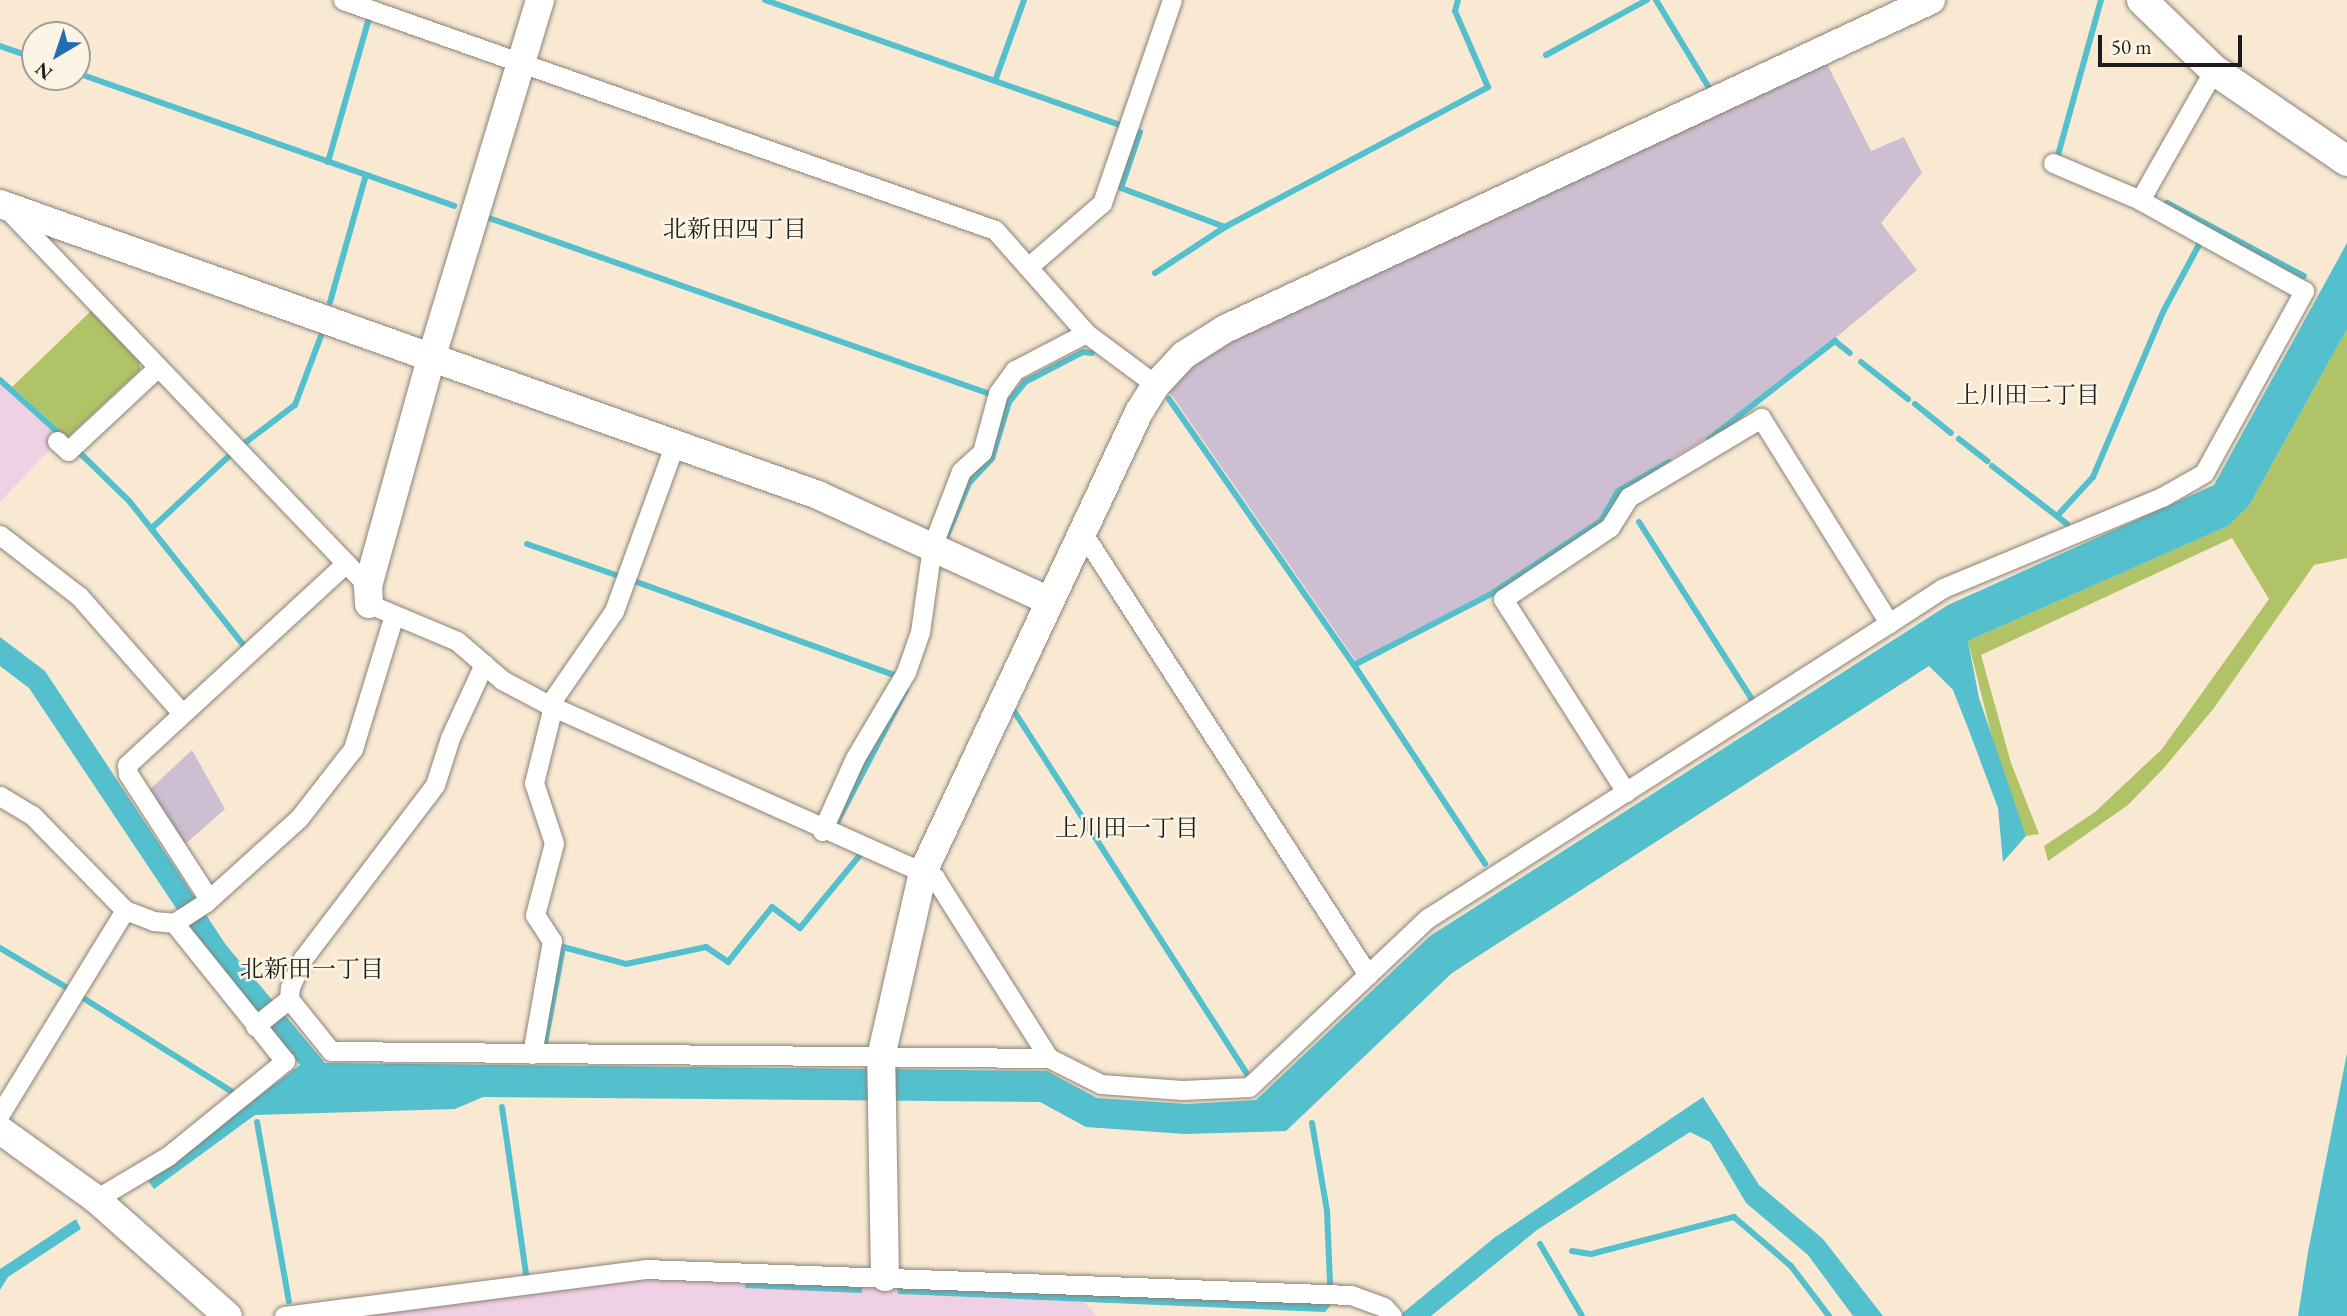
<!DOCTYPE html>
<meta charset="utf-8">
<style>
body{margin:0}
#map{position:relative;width:2347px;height:1316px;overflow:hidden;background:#f9e9d3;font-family:"EB Garamond","Noto Serif JP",serif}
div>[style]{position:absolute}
.built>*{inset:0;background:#f0d0e4}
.industrial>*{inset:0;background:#cebed1}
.green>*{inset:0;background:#b0c366}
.water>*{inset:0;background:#54c0ce}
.stream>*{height:6px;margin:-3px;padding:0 3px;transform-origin:3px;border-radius:3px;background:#54c0ce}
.roads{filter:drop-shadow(0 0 2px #8a8278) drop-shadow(0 0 2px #8a8278)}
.street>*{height:19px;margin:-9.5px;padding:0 9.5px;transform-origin:9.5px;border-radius:9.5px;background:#fff}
.secondary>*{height:28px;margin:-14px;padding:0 14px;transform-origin:14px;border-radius:14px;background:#fff}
.primary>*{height:30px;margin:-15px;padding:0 15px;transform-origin:15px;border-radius:15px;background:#fff}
span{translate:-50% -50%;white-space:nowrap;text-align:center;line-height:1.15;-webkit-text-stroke:5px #fcf5e5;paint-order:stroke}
.neighbourhood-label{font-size:24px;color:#1c1c1c}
.north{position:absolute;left:21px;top:21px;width:70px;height:70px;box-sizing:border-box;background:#fcf5e5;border:2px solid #a29e95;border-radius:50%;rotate:219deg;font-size:19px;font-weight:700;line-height:28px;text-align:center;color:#1c1c1c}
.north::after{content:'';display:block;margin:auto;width:24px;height:32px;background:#1f6fb2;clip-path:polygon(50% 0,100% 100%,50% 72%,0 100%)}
.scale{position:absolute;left:2098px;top:35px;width:144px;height:32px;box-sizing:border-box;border:4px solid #1c1c1c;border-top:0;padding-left:9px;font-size:21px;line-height:24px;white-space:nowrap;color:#1c1c1c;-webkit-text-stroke:5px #fcf5e5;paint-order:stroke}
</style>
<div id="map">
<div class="built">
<div style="clip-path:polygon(0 381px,62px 436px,0 502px)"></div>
<div style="clip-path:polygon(653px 1276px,897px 1287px,898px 1294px,1084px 1302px,1097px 1316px,334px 1316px)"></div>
</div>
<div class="industrial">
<div style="clip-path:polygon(1825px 60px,1871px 151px,1904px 137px,1922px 173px,1881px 223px,1917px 270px,1784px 381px,1705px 439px,1618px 489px,1600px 520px,1489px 592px,1356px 661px,1168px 390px,1212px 350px)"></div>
<div style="clip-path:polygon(192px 750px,225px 809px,183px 846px,147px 792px)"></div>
</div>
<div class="green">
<div style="clip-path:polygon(92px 310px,140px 359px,140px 370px,68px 437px,12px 387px)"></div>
<div style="clip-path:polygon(2347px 329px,2347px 558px,2314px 565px,2214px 708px,2163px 769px,2128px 805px,2048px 861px,2044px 846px,2095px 812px,2162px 749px,2269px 599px,2232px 538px,1981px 655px,2011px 763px,2039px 834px,2026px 836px,2000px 769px,1968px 641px,2228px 526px,2249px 506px)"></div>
</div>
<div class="water">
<div style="clip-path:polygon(2347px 243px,2347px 329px,2249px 506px,2228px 526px,1968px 641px,1979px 698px,2026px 836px,2003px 862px,1998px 808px,1968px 728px,1953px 690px,1929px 666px,1452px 973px,1286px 1131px,1185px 1134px,1086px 1127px,1040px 1102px,483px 1097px,455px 1109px,255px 1115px,154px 1189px,148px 1181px,300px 1065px,212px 962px,29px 688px,0 666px,0 637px,45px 671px,226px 945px,325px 1063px,1047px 1071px,1097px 1098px,1187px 1104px,1256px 1100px,1430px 936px,1502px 890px,1948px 605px,2214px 485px)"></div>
<div style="clip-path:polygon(2347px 1053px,2347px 1316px,2298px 1316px,2308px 1252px)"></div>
<div style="clip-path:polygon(1703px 1097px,1759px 1185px,1823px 1239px,1883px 1316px,1853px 1316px,1808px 1255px,1746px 1203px,1710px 1142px,1690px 1132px,1537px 1230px,1431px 1316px,1399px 1316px,1494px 1238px)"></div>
<div style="clip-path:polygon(76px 1219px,81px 1229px,8px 1277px,0 1290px,0 1269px)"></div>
<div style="clip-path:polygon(746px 1280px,862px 1285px,862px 1293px,745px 1288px)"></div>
<div style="clip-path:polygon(897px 1287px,1323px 1302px,1331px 1305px,1325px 1312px,898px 1294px)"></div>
</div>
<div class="stream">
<div style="left:765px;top:0;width:376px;rotate:19.4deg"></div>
<div style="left:1656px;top:0;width:106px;rotate:58.9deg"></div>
<div style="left:0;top:46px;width:37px;rotate:19deg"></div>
<div style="left:1546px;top:55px;width:115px;rotate:-28.6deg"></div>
<div style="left:77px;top:73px;width:400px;rotate:19.4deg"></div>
<div style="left:995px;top:81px;width:86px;rotate:-70.3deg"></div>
<div style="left:1140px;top:132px;width:59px;rotate:108.7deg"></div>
<div style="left:1121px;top:188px;width:111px;rotate:20.6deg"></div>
<div style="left:2058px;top:155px;width:161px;rotate:-74.5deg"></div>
<div style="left:328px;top:162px;width:146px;rotate:-74.1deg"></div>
<div style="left:2167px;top:203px;width:155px;rotate:28.1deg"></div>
<div style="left:489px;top:218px;width:528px;rotate:19.36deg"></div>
<div style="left:1155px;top:273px;width:84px;rotate:-33.3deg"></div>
<div style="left:1225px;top:227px;width:298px;rotate:-28deg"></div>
<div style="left:1488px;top:87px;width:83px;rotate:-113.5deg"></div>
<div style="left:1455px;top:11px;width:11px;rotate:-75deg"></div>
<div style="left:330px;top:302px;width:132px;rotate:-74.2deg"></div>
<div style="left:1861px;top:362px;width:60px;rotate:38.2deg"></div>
<div style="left:0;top:380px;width:81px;rotate:42deg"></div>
<div style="left:1169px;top:399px;width:324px;rotate:55.2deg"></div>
<div style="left:1354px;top:665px;width:238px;rotate:56.6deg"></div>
<div style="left:1915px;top:404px;width:46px;rotate:38.9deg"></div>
<div style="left:1709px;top:439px;width:160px;rotate:-37.9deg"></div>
<div style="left:1835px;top:341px;width:19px;rotate:39deg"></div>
<div style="left:1959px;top:439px;width:36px;rotate:38deg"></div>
<div style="left:246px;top:442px;width:61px;rotate:-37.1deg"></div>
<div style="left:295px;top:405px;width:74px;rotate:-69.4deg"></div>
<div style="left:79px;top:452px;width:71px;rotate:44.4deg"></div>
<div style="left:130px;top:502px;width:184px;rotate:51.6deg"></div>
<div style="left:1992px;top:466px;width:95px;rotate:37.7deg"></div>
<div style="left:2057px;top:516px;width:53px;rotate:-47.3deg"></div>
<div style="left:2093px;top:477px;width:181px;rotate:-67deg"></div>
<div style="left:2164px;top:310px;width:76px;rotate:-61.8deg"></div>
<div style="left:1639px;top:522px;width:212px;rotate:57.5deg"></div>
<div style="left:152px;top:528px;width:108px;rotate:-43.1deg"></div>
<div style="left:945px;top:540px;width:62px;rotate:-67.2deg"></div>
<div style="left:969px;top:483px;width:34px;rotate:-47deg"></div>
<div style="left:992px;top:458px;width:59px;rotate:-73.1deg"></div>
<div style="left:1009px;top:402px;width:26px;rotate:-51deg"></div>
<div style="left:1025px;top:382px;width:65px;rotate:-27.3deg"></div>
<div style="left:1083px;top:352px;width:9px;rotate:6deg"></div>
<div style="left:527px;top:544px;width:101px;rotate:19.2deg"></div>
<div style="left:634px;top:581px;width:276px;rotate:19.9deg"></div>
<div style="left:1354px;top:665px;width:154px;rotate:-27.4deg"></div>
<div style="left:1491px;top:594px;width:132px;rotate:-33.6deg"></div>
<div style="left:1601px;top:521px;width:34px;rotate:-60deg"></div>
<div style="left:1618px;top:491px;width:59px;rotate:-29.6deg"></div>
<div style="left:1014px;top:711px;width:430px;rotate:57.3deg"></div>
<div style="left:837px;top:822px;width:149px;rotate:-62.4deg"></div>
<div style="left:0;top:948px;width:80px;rotate:30.7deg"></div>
<div style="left:80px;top:996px;width:186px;rotate:32.2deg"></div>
<div style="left:545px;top:1043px;width:98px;rotate:-79.4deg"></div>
<div style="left:563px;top:947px;width:65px;rotate:15.1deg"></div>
<div style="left:626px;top:964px;width:82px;rotate:-12deg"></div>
<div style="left:706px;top:947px;width:27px;rotate:34deg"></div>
<div style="left:728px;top:962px;width:70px;rotate:-51.3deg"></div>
<div style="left:772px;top:907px;width:35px;rotate:37deg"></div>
<div style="left:800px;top:928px;width:94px;rotate:-50.6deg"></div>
<div style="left:502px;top:1107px;width:169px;rotate:81.8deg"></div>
<div style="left:257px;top:1122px;width:182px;rotate:79.9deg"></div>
<div style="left:1312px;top:1123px;width:89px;rotate:80.3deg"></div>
<div style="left:1327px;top:1211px;width:72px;rotate:87.6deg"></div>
<div style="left:1540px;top:1244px;width:83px;rotate:59.7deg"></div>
<div style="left:1572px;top:1251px;width:19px;rotate:9deg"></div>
<div style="left:1591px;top:1254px;width:148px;rotate:-14.5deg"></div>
<div style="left:1734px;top:1217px;width:75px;rotate:40.7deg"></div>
<div style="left:1791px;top:1266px;width:63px;rotate:52.8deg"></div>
</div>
<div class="roads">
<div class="street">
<div style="left:343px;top:0;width:691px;rotate:19.43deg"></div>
<div style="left:995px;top:230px;width:137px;rotate:48.5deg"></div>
<div style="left:1086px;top:333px;width:87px;rotate:36.6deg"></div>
<div style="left:2053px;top:163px;width:95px;rotate:23deg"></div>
<div style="left:8px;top:210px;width:521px;rotate:46.25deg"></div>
<div style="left:1028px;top:267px;width:98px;rotate:-40.9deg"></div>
<div style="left:1102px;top:203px;width:215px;rotate:-71deg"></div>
<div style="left:57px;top:441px;width:15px;rotate:42deg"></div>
<div style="left:68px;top:451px;width:123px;rotate:-43deg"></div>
<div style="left:1082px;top:532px;width:527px;rotate:57.15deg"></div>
<div style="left:0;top:535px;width:100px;rotate:37.7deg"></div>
<div style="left:79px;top:596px;width:153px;rotate:48.7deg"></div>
<div style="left:369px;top:604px;width:95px;rotate:22.8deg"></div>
<div style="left:457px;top:641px;width:60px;rotate:40.9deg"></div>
<div style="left:502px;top:680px;width:53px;rotate:28deg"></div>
<div style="left:549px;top:705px;width:423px;rotate:24.1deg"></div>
<div style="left:935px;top:878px;width:213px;rotate:57.7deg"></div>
<div style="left:484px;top:664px;width:81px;rotate:114.7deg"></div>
<div style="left:450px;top:738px;width:49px;rotate:107.7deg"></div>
<div style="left:435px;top:785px;width:218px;rotate:127.3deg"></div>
<div style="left:303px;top:958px;width:32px;rotate:114deg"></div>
<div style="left:290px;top:987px;width:12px;rotate:95deg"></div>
<div style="left:289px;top:999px;width:67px;rotate:51.1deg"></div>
<div style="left:331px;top:1051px;width:718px;rotate:0.56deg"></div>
<div style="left:1049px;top:1058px;width:58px;rotate:26.6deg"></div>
<div style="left:1101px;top:1084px;width:81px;rotate:4.2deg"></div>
<div style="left:1182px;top:1090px;width:67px;rotate:-2.6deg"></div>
<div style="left:1249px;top:1087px;width:246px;rotate:-43.4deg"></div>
<div style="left:1428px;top:918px;width:547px;rotate:-32.62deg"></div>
<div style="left:1889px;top:623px;width:64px;rotate:-32.9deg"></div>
<div style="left:1943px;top:588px;width:237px;rotate:-22.6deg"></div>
<div style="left:2162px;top:497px;width:48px;rotate:-29.7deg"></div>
<div style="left:2204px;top:473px;width:208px;rotate:-61.2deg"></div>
<div style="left:2304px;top:291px;width:188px;rotate:-151deg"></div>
<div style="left:2140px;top:200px;width:150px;rotate:-60.4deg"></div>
<div style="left:549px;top:705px;width:114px;rotate:-55.3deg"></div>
<div style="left:614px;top:611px;width:179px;rotate:-70deg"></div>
<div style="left:1626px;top:792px;width:229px;rotate:-122.5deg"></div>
<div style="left:1503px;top:599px;width:129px;rotate:-33.9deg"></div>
<div style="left:1610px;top:527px;width:36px;rotate:-58deg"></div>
<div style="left:1629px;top:497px;width:154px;rotate:-30.9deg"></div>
<div style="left:1761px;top:418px;width:242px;rotate:58deg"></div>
<div style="left:0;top:796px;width:37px;rotate:31deg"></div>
<div style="left:32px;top:815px;width:133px;rotate:45.6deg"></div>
<div style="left:125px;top:910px;width:30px;rotate:21deg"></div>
<div style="left:153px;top:921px;width:21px;rotate:5deg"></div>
<div style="left:174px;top:923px;width:37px;rotate:-33deg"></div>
<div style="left:205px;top:903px;width:127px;rotate:-42.1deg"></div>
<div style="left:299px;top:818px;width:88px;rotate:-52deg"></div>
<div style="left:353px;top:749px;width:140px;rotate:-73deg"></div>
<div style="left:822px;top:831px;width:80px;rotate:-65.7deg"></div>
<div style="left:855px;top:758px;width:100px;rotate:-59.3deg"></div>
<div style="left:906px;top:672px;width:42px;rotate:-70.7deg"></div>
<div style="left:920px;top:632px;width:86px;rotate:-82deg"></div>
<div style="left:932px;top:547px;width:81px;rotate:-69.1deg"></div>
<div style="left:961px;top:471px;width:28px;rotate:-42deg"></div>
<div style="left:982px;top:452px;width:61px;rotate:-74.8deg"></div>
<div style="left:998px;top:393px;width:29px;rotate:-54deg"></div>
<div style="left:1015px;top:370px;width:80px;rotate:-27.5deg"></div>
<div style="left:209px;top:899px;width:149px;rotate:-122.9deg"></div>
<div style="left:128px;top:774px;width:9px;rotate:-96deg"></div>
<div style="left:127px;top:765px;width:298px;rotate:-42.7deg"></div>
<div style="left:255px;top:1026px;width:43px;rotate:-38.5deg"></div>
<div style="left:532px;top:1054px;width:115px;rotate:-80deg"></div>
<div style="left:552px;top:941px;width:31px;rotate:-123deg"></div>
<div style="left:535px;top:915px;width:74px;rotate:-75.2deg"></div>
<div style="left:554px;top:843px;width:63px;rotate:-108.4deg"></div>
<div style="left:534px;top:783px;width:79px;rotate:-76.1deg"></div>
<div style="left:0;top:1114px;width:239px;rotate:-58.5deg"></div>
<div style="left:96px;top:1199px;width:84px;rotate:-30.8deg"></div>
<div style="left:168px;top:1156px;width:151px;rotate:-39.1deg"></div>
<div style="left:285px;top:1061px;width:177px;rotate:-128.8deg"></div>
<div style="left:284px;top:1316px;width:364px;rotate:-7.4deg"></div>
<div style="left:645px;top:1269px;width:706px;rotate:2.11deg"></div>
<div style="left:1351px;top:1295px;width:35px;rotate:20deg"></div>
<div style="left:1384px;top:1307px;width:12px;rotate:48deg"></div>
</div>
<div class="secondary">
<div style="left:0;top:204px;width:868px;rotate:19.58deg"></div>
<div style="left:818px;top:495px;width:254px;rotate:24.6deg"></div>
<div style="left:369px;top:604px;width:18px;rotate:-93deg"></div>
<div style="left:368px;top:586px;width:236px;rotate:-74.5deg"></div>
<div style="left:431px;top:359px;width:375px;rotate:-73.1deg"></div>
<div style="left:0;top:1130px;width:118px;rotate:35.7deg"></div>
<div style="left:96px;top:1199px;width:176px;rotate:41.6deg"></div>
<div style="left:885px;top:1277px;width:220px;rotate:-91deg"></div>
<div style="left:881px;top:1057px;width:190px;rotate:-77.2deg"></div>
<div style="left:923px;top:872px;width:508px;rotate:-64.85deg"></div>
<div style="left:1139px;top:412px;width:32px;rotate:-58deg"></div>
<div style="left:1156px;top:385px;width:41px;rotate:-47deg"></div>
<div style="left:1184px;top:355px;width:49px;rotate:-32.4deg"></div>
<div style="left:1225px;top:329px;width:779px;rotate:-24.99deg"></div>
</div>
<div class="primary">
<div style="left:2142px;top:0;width:100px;rotate:44.2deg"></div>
<div style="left:2214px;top:70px;width:161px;rotate:34.4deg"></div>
</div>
</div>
<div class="neighbourhood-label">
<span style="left:735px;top:229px">北新田四丁目</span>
<span style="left:2028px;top:395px">上川田二丁目</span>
<span style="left:1127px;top:828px">上川田一丁目</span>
<span style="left:312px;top:969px">北新田一丁目</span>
</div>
<div class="north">N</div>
<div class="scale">50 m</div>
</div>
